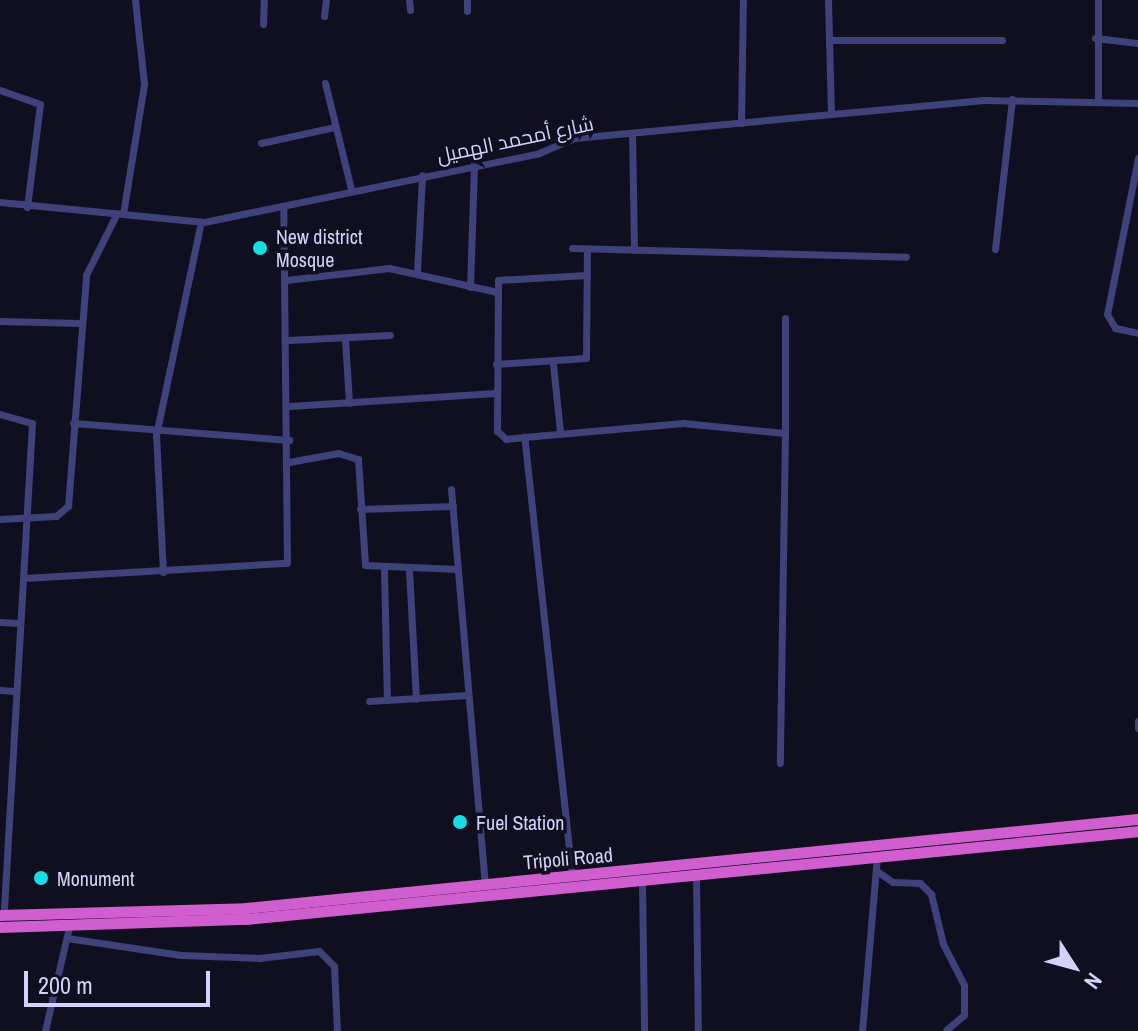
<!DOCTYPE html>
<meta charset="utf-8">
<style>
body{margin:0}
#map{position:relative;width:1138px;height:1031px;overflow:hidden;background:#100f1f;font-family:"Archivo Narrow",Cairo,sans-serif}
div>[style]{position:absolute}
.minor>*{height:7px;margin:-3.5px;padding:0 3.5px;transform-origin:3.5px;border-radius:3.5px;background:#3f417a}
.trunk>*{height:11px;margin:-5.5px;padding:0 5.5px;transform-origin:5.5px;border-radius:5.5px;background:#d05ece}
.dots>*{width:22px;height:22px;translate:-50% -50%;box-sizing:border-box;border:4px solid #100f1f;border-radius:50%}
span{translate:-50% -50%;white-space:nowrap;text-align:center;line-height:1.15;-webkit-text-stroke:7px #100f1f;paint-order:stroke}
.street-label{font-size:20px;color:#d3d2fa}
.poi-label{font-size:20px;color:#d3d2fa}
.left{translate:0 -50%;text-align:left}
.north{position:absolute;left:1034px;top:927px;width:80px;height:80px;-webkit-text-stroke:6px #100f1f;paint-order:stroke;rotate:126deg;font-size:22px;font-weight:700;line-height:32px;text-align:center;color:#d3d2fa}
.north::after{content:'';display:block;margin:auto;width:28px;height:36px;background:#d3d2fa;clip-path:polygon(50% 0,100% 100%,50% 72%,0 100%)}
.scale{position:absolute;left:24px;top:971px;width:186px;height:36px;box-sizing:border-box;border:4px solid #d3d2fa;border-top:0;padding-left:10px;font-size:24px;line-height:28px;white-space:nowrap;color:#d3d2fa;-webkit-text-stroke:6px #100f1f;paint-order:stroke}
</style>
<div id="map">
<div class="minor">
<div style="left:409px;top:0;width:10px;rotate:84deg"></div>
<div style="left:467px;top:0;width:11px;rotate:90deg"></div>
<div style="left:828px;top:0;width:113px;rotate:88.5deg"></div>
<div style="left:324px;top:16px;width:16px;rotate:-83deg"></div>
<div style="left:263px;top:24px;width:24px;rotate:-88deg"></div>
<div style="left:1095px;top:38px;width:43px;rotate:6.6deg"></div>
<div style="left:829px;top:40px;width:173px"></div>
<div style="left:325px;top:83px;width:109px;rotate:76.2deg"></div>
<div style="left:0;top:90px;width:42px;rotate:19.3deg"></div>
<div style="left:40px;top:104px;width:104px;rotate:97.2deg"></div>
<div style="left:1098px;top:98px;width:98px;rotate:-90deg"></div>
<div style="left:741px;top:123px;width:123px;rotate:-89.1deg"></div>
<div style="left:632px;top:133px;width:117px;rotate:89deg"></div>
<div style="left:261px;top:143px;width:76px;rotate:-12.2deg"></div>
<div style="left:1138px;top:158px;width:159px;rotate:101.2deg"></div>
<div style="left:1107px;top:314px;width:16px;rotate:60deg"></div>
<div style="left:1115px;top:328px;width:24px;rotate:12deg"></div>
<div style="left:0;top:202px;width:205px;rotate:5.6deg"></div>
<div style="left:204px;top:222px;width:342px;rotate:-11.6deg"></div>
<div style="left:539px;top:153px;width:38px;rotate:-23deg"></div>
<div style="left:574px;top:138px;width:412px;rotate:-5.3deg"></div>
<div style="left:984px;top:100px;width:154px;rotate:1.1deg"></div>
<div style="left:123px;top:214px;width:132px;rotate:-80.8deg"></div>
<div style="left:144px;top:84px;width:84px;rotate:-96.1deg"></div>
<div style="left:572px;top:248px;width:334px;rotate:1.5deg"></div>
<div style="left:995px;top:249px;width:151px;rotate:-83.5deg"></div>
<div style="left:417px;top:272px;width:97px;rotate:-87deg"></div>
<div style="left:286px;top:280px;width:104px;rotate:-6.6deg"></div>
<div style="left:389px;top:268px;width:111px;rotate:12.5deg"></div>
<div style="left:470px;top:287px;width:123px;rotate:-88.1deg"></div>
<div style="left:785px;top:318px;width:115px;rotate:90deg"></div>
<div style="left:0;top:321px;width:79px;rotate:1.5deg"></div>
<div style="left:345px;top:339px;width:64px;rotate:86.4deg"></div>
<div style="left:288px;top:340px;width:102px;rotate:-2.8deg"></div>
<div style="left:496px;top:364px;width:90px;rotate:-3.8deg"></div>
<div style="left:586px;top:358px;width:109px;rotate:-89.5deg"></div>
<div style="left:553px;top:364px;width:68px;rotate:84.1deg"></div>
<div style="left:289px;top:406px;width:207px;rotate:-3.6deg"></div>
<div style="left:0;top:414px;width:33px;rotate:16deg"></div>
<div style="left:32px;top:423px;width:493px;rotate:93.3deg"></div>
<div style="left:73px;top:423px;width:217px;rotate:4.5deg"></div>
<div style="left:524px;top:437px;width:18px;rotate:174deg"></div>
<div style="left:506px;top:439px;width:12px;rotate:-138deg"></div>
<div style="left:497px;top:431px;width:151px;rotate:-89.6deg"></div>
<div style="left:498px;top:280px;width:89px;rotate:-3.2deg"></div>
<div style="left:289px;top:462px;width:50px;rotate:-10.4deg"></div>
<div style="left:338px;top:453px;width:21px;rotate:17deg"></div>
<div style="left:358px;top:459px;width:106px;rotate:86.2deg"></div>
<div style="left:365px;top:565px;width:92px;rotate:2.5deg"></div>
<div style="left:451px;top:489px;width:396px;rotate:85.1deg"></div>
<div style="left:360px;top:509px;width:93px;rotate:-1.8deg"></div>
<div style="left:0;top:519px;width:56px;rotate:-3.1deg"></div>
<div style="left:56px;top:516px;width:16px;rotate:-40deg"></div>
<div style="left:68px;top:506px;width:232px;rotate:-85.5deg"></div>
<div style="left:86px;top:275px;width:69px;rotate:-63.4deg"></div>
<div style="left:384px;top:570px;width:130px;rotate:88.7deg"></div>
<div style="left:409px;top:570px;width:129px;rotate:86.9deg"></div>
<div style="left:163px;top:572px;width:137px;rotate:-92.9deg"></div>
<div style="left:156px;top:435px;width:218px;rotate:-78.1deg"></div>
<div style="left:24px;top:578px;width:263px;rotate:-3.3deg"></div>
<div style="left:287px;top:563px;width:356px;rotate:-90.6deg"></div>
<div style="left:0;top:622px;width:20px;rotate:3deg"></div>
<div style="left:0;top:690px;width:15px;rotate:4deg"></div>
<div style="left:369px;top:701px;width:99px;rotate:-3.5deg"></div>
<div style="left:1138px;top:721px;width:7px;rotate:90deg"></div>
<div style="left:878px;top:872px;width:18px;rotate:34deg"></div>
<div style="left:893px;top:882px;width:27px;rotate:2deg"></div>
<div style="left:920px;top:883px;width:16px;rotate:45deg"></div>
<div style="left:931px;top:894px;width:51px;rotate:76.5deg"></div>
<div style="left:943px;top:944px;width:46px;rotate:62.9deg"></div>
<div style="left:964px;top:985px;width:30px;rotate:90deg"></div>
<div style="left:964px;top:1015px;width:23px;rotate:140deg"></div>
<div style="left:572px;top:876px;width:442px;rotate:-96.2deg"></div>
<div style="left:524px;top:437px;width:160px;rotate:-5deg"></div>
<div style="left:683px;top:423px;width:102px;rotate:5.6deg"></div>
<div style="left:785px;top:433px;width:330px;rotate:90.9deg"></div>
<div style="left:696px;top:876px;width:155px;rotate:89.3deg"></div>
<div style="left:642px;top:881px;width:150px;rotate:89.2deg"></div>
<div style="left:67px;top:938px;width:115px;rotate:8.5deg"></div>
<div style="left:181px;top:955px;width:78px;rotate:2.2deg"></div>
<div style="left:259px;top:958px;width:60px;rotate:-6.7deg"></div>
<div style="left:319px;top:951px;width:21px;rotate:45deg"></div>
<div style="left:334px;top:966px;width:65px;rotate:87.4deg"></div>
<div style="left:45px;top:1031px;width:107px;rotate:-77deg"></div>
<div style="left:862px;top:1031px;width:175px;rotate:-85.1deg"></div>
</div>
<div class="trunk">
<div style="left:0;top:915px;width:246px;rotate:-1.6deg"></div>
<div style="left:246px;top:908px;width:896px;rotate:-5.7deg"></div>
<div style="left:0;top:927px;width:246px;rotate:-1.9deg"></div>
<div style="left:246px;top:919px;width:896px;rotate:-5.63deg"></div>
</div>
<div class="dots">
<div style="left:260px;top:248px;background:#17dce1"></div>
<div style="left:460px;top:822px;background:#17dce1"></div>
<div style="left:41px;top:878px;background:#17dce1"></div>
</div>
<div class="street-label">
<span style="left:515px;top:139px;rotate:-12deg">شارع أمحمد الهميل</span>
<span style="left:568px;top:858px;rotate:-5deg">Tripoli Road</span>
</div>
<div class="poi-label">
<span class="left" style="left:276px;top:248px">New district<br>Mosque</span>
<span class="left" style="left:476px;top:822px">Fuel Station</span>
<span class="left" style="left:57px;top:878px">Monument</span>
</div>
<div class="north">N</div>
<div class="scale">200 m</div>
</div>
